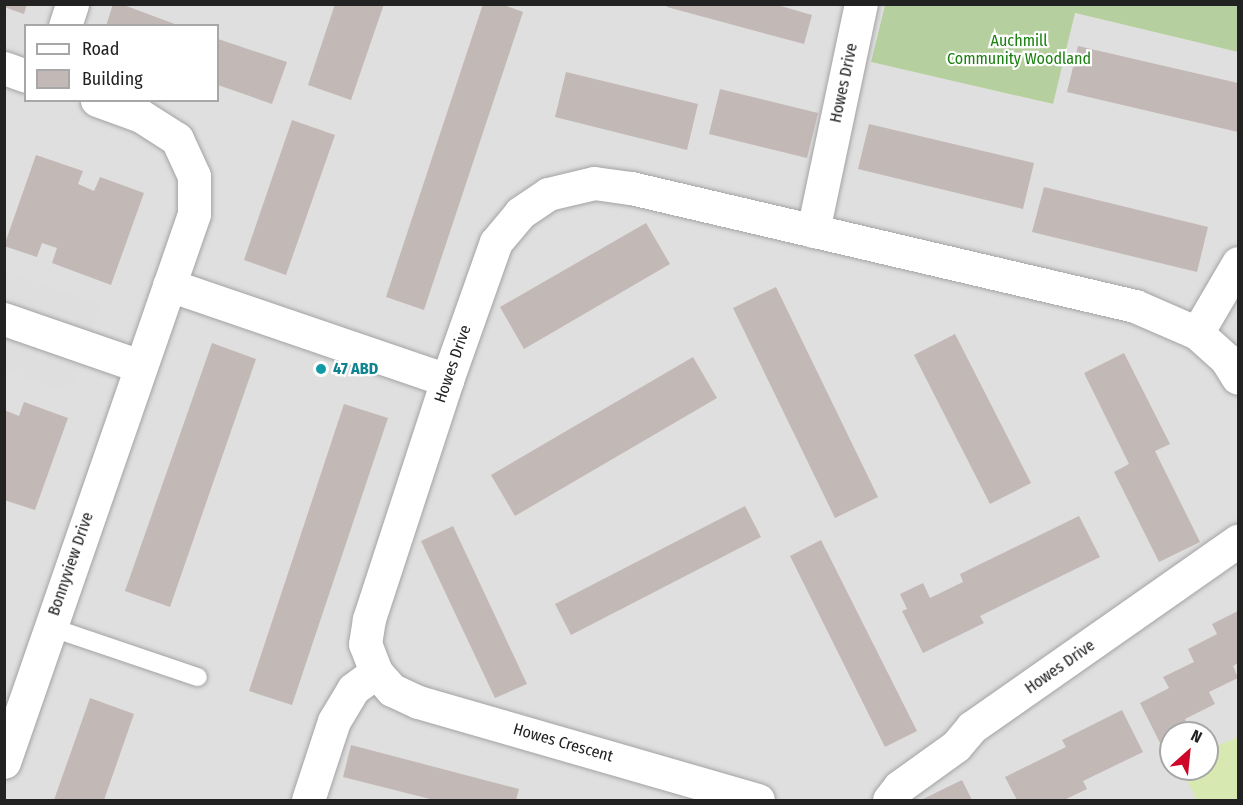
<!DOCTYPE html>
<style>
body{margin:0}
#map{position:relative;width:1243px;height:805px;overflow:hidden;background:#f1ede9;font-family:"Fira Sans Condensed",sans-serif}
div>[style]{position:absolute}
.residential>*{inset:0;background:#e0dfdf}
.grass>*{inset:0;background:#d7e9b1}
.forest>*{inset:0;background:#b6cf9f}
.parking>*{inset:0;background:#dedede}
.building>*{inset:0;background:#c2b8b5}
.roads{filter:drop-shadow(0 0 2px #a3a3a3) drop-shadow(0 0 2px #a3a3a3)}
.lane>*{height:18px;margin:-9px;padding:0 9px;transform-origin:9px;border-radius:9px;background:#fff}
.street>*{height:33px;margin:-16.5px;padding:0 16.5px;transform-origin:16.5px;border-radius:16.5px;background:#fff}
.dots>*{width:16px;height:16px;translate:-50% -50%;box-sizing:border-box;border:3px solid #fff;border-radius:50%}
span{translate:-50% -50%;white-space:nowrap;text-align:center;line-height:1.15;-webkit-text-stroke:4.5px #fff;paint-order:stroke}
.park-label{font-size:16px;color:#1a800f}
.street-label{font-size:16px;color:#222}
.culture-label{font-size:16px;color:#0d838f;font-weight:700}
.left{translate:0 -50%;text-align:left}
.frame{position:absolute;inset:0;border:6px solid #222;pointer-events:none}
.legend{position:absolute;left:24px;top:24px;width:195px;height:78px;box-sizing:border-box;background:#fff;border:2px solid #a7a7a7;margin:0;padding:8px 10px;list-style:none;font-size:18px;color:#222}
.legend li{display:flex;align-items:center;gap:12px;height:30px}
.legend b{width:30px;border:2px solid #a7a7a7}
.north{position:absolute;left:1159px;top:721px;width:60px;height:60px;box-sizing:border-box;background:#fff;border:2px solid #a7a7a7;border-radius:50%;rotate:27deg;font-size:16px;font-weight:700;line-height:24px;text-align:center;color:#222}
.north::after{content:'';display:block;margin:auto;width:21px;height:27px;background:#cd062a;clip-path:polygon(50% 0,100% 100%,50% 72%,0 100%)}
</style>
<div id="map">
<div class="residential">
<div style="clip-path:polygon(evenodd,5px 5px,885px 5px,871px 62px,1052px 104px,1075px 13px,1238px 52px,1238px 800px,5px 800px,5px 5px,26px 26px,218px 26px,218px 100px,26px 100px,26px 26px,5px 5px,1171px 733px,1207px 733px,1207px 769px,1171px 769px,1171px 733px)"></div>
</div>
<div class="grass">
<div style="clip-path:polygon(1238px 737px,1238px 800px,1197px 800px,1185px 777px,1199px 769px,1207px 769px,1207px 765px,1212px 762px,1207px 750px)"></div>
</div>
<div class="forest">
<div style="clip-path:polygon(885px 5px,1238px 5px,1238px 52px,1075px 13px,1053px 104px,871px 62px)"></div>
</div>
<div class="parking">
<div style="clip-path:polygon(5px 271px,100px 304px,70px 393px,5px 370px)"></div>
</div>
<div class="building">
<div style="clip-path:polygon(4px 4px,27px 4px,24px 14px,4px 7px)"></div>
<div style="clip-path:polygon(113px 4px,121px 4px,180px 26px,106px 26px)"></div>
<div style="clip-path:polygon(335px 4px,384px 4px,351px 100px,308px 85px)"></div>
<div style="clip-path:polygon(483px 4px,501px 4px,523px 12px,424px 310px,386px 297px)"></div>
<div style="clip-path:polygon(667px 4px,774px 4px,812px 15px,804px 44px,667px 7px)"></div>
<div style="clip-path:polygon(218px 39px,287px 62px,272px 104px,218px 85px)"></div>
<div style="clip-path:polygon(1078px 46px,1238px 83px,1238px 132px,1067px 92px)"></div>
<div style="clip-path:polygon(566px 72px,698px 104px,687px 150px,555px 117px)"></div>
<div style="clip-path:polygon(720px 89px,818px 113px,807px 158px,709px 134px)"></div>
<div style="clip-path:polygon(292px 120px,335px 135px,286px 275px,244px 260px)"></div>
<div style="clip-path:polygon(869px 124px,1034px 163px,1023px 209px,858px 169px)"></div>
<div style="clip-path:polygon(36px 155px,83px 171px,78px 184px,94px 191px,100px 177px,144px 193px,111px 285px,52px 263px,57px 248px,42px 243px,37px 257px,4px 246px)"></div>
<div style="clip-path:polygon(1044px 187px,1208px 227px,1197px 272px,1032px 232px)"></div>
<div style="clip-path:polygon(646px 223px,670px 264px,524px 349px,500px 307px)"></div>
<div style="clip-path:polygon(776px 287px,878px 497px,835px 518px,733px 308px)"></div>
<div style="clip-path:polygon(955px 334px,1031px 483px,990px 504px,914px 355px)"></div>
<div style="clip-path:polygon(212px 343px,256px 359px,170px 607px,125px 591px)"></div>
<div style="clip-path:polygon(1124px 353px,1170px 444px,1155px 451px,1200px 542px,1159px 562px,1114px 472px,1129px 464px,1084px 373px)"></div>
<div style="clip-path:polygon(693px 357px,717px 398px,515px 516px,491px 475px)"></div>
<div style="clip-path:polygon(24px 402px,68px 418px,35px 510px,4px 500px,4px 410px,19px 416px)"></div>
<div style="clip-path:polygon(344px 404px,388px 418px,292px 705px,249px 691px)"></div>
<div style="clip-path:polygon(745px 506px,761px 537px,571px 635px,555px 604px)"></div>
<div style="clip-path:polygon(1079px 516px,1100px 557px,980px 616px,984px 623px,923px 653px,902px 611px,907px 609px,900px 594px,923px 583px,930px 598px,963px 582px,960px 574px)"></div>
<div style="clip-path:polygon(453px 526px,527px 684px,495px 698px,421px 541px)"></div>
<div style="clip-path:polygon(821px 540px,917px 731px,885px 747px,790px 556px)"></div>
<div style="clip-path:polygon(1238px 611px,1238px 663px,1233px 666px,1238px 678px,1209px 692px,1215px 704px,1185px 719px,1190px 730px,1171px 733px,1171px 740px,1161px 745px,1140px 703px,1169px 688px,1163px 677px,1194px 662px,1188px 649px,1217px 634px,1212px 624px)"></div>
<div style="clip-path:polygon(90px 698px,134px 714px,104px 800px,54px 800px)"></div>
<div style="clip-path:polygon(1122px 710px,1143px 752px,1083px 781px,1087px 789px,1064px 800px,1017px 800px,1005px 777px,1066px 747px,1062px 740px)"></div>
<div style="clip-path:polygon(351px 745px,519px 789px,516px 800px,434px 800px,343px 777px)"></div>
<div style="clip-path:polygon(962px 780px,972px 800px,921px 800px)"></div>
</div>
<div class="roads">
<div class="lane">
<div style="left:50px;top:627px;width:156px;rotate:18.7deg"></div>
</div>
<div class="street">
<div style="left:65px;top:26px;width:23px;rotate:-72deg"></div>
<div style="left:4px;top:68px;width:23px;rotate:20deg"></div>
<div style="left:813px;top:231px;width:232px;rotate:-78.1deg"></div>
<div style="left:169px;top:285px;width:294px;rotate:18.9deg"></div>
<div style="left:4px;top:319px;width:144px;rotate:19.1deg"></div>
<div style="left:1197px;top:333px;width:81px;rotate:-59.6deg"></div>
<div style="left:4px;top:762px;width:580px;rotate:-70.88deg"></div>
<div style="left:194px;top:214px;width:38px;rotate:-90deg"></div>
<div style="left:194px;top:176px;width:41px;rotate:-114.7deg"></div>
<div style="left:177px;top:139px;width:43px;rotate:-147.4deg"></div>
<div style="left:141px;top:116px;width:47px;rotate:-160deg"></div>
<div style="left:308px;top:800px;width:83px;rotate:-71.8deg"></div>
<div style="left:334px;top:721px;width:37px;rotate:-59deg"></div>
<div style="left:353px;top:689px;width:29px;rotate:-36deg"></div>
<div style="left:758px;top:800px;width:354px;rotate:-163.9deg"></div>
<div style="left:418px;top:702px;width:29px;rotate:-155deg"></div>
<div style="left:392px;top:690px;width:24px;rotate:-132deg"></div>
<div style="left:376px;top:672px;width:30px;rotate:-111deg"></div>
<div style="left:365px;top:644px;width:25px;rotate:-81deg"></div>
<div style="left:369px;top:619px;width:251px;rotate:-71.9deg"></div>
<div style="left:447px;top:380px;width:146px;rotate:-70.5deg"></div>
<div style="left:496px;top:242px;width:38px;rotate:-50deg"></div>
<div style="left:520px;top:213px;width:34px;rotate:-34deg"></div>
<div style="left:548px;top:194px;width:47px;rotate:-13.4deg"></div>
<div style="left:594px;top:183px;width:37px;rotate:8deg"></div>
<div style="left:631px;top:188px;width:518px;rotate:13.18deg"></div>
<div style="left:1135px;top:306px;width:68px;rotate:23.5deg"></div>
<div style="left:1197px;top:333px;width:39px;rotate:42deg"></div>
<div style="left:1226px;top:359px;width:22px;rotate:58deg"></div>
<div style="left:889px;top:800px;width:16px;rotate:-52deg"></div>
<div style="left:899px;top:787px;width:70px;rotate:-35.7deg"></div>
<div style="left:956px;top:746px;width:25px;rotate:-50deg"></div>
<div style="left:972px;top:727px;width:325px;rotate:-35deg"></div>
</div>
</div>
<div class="dots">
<div style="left:321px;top:369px;background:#0f9aa8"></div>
</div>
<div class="park-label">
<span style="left:1019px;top:50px">Auchmill<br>Community Woodland</span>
</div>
<div class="street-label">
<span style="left:844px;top:83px;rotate:-78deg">Howes Drive</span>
<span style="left:453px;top:364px;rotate:-71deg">Howes Drive</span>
<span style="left:71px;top:564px;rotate:-71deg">Bonnyview Drive</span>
<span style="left:1060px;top:667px;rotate:-35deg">Howes Drive</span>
<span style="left:563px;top:743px;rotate:16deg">Howes Crescent</span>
</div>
<div class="culture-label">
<span class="left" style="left:333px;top:369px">47 ABD</span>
</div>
<div class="frame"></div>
<ul class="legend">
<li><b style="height:8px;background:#fff"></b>Road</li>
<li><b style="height:16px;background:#c2b8b5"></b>Building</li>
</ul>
<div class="north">N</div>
</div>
